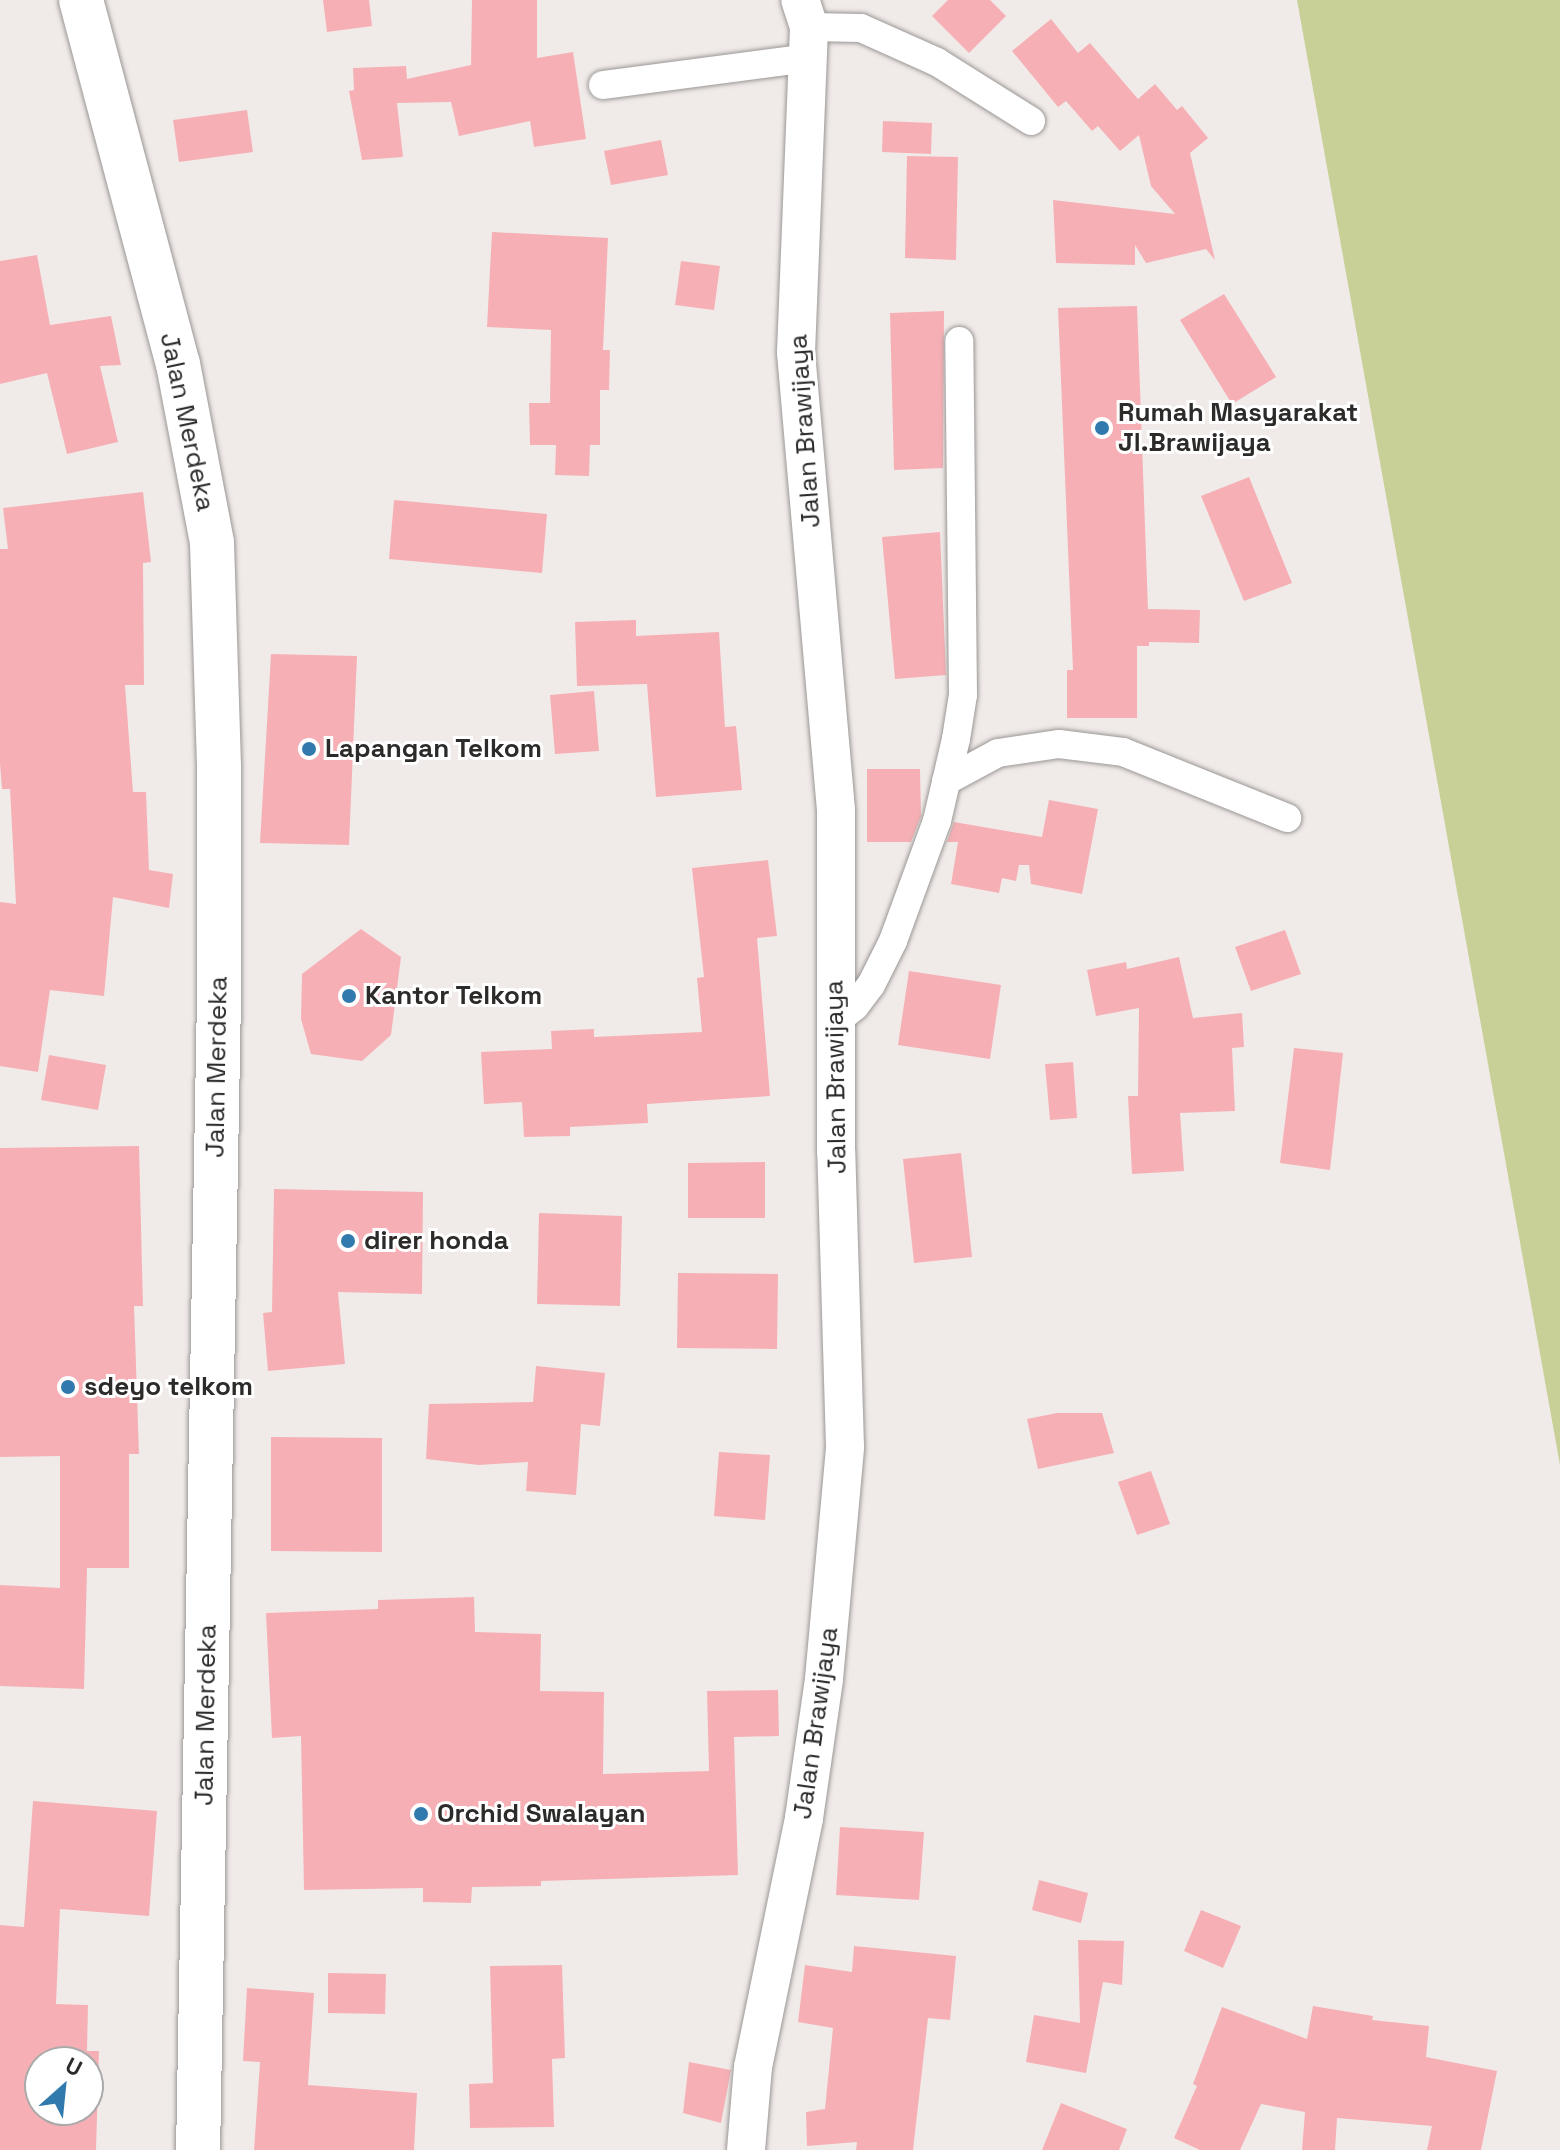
<!DOCTYPE html>
<style>
body{margin:0}
#map{position:relative;width:1560px;height:2150px;overflow:hidden;background:#f0ebe9;font-family:"Space Grotesk",sans-serif}
div>[style]{position:absolute}
.green>*{inset:0;background:#c9d097}
.building>*{inset:0;background:#f6b0b5}
.roads{filter:drop-shadow(0 0 2px #9b9795) drop-shadow(0 0 2px #9b9795)}
.street>*{height:28px;margin:-14px;padding:0 14px;transform-origin:14px;border-radius:14px;background:#fff}
.secondary>*{height:38px;margin:-19px;padding:0 19px;transform-origin:19px;border-radius:19px;background:#fff}
.highway>*{height:44px;margin:-22px;padding:0 22px;transform-origin:22px;border-radius:22px;background:#fff}
.dots>*{width:22px;height:22px;translate:-50% -50%;box-sizing:border-box;border:4px solid #fff;border-radius:50%}
span{translate:-50% -50%;white-space:nowrap;text-align:center;line-height:1.15;-webkit-text-stroke:6px #fff;paint-order:stroke}
.poi-label{font-size:26px;color:#2c2b2a;font-weight:700}
.left{translate:0 -50%;text-align:left}
.street-label{font-size:26px;color:#2c2b2a}
.north{position:absolute;left:24px;top:2046px;width:80px;height:80px;box-sizing:border-box;background:#fff;border:2px solid #abaaaa;border-radius:50%;rotate:27deg;font-size:22px;font-weight:700;line-height:32px;text-align:center;color:#2c2b2a}
.north::after{content:'';display:block;margin:auto;width:28px;height:36px;background:#307aad;clip-path:polygon(50% 0,100% 100%,50% 72%,0 100%)}
</style>
<div id="map">
<div class="green">
<div style="clip-path:polygon(1297px 0,1560px 0,1560px 1465px)"></div>
</div>
<div class="building">
<div style="clip-path:polygon(323px 0,369px 0,372px 26px,327px 32px)"></div>
<div style="clip-path:polygon(472px 0,537px 0,537px 58px,573px 52px,586px 139px,534px 147px,530px 121px,459px 136px,451px 102px,397px 103px,403px 157px,362px 160px,349px 91px,354px 90px,353px 68px,406px 66px,407px 79px,471px 65px)"></div>
<div style="clip-path:polygon(948px 0,990px 0,1006px 16px,969px 53px,932px 16px)"></div>
<div style="clip-path:polygon(1051px 19px,1078px 53px,1090px 43px,1138px 99px,1155px 84px,1177px 110px,1182px 106px,1208px 138px,1190px 153px,1215px 260px,1206px 249px,1146px 263px,1135px 245px,1135px 265px,1056px 263px,1053px 200px,1175px 214px,1151px 186px,1139px 135px,1120px 151px,1098px 126px,1092px 131px,1066px 101px,1058px 107px,1012px 51px)"></div>
<div style="clip-path:polygon(247px 110px,253px 152px,179px 162px,173px 120px)"></div>
<div style="clip-path:polygon(883px 121px,932px 123px,931px 154px,882px 152px)"></div>
<div style="clip-path:polygon(661px 140px,668px 175px,611px 185px,604px 151px)"></div>
<div style="clip-path:polygon(907px 156px,958px 157px,956px 260px,905px 258px)"></div>
<div style="clip-path:polygon(492px 232px,608px 238px,603px 350px,610px 350px,609px 390px,600px 390px,600px 445px,590px 445px,589px 476px,555px 475px,556px 445px,530px 445px,529px 403px,550px 403px,551px 330px,487px 327px)"></div>
<div style="clip-path:polygon(37px 255px,50px 325px,111px 316px,121px 365px,100px 366px,118px 442px,67px 454px,47px 373px,0 384px,0 261px)"></div>
<div style="clip-path:polygon(681px 261px,720px 266px,714px 310px,675px 305px)"></div>
<div style="clip-path:polygon(1224px 294px,1276px 377px,1232px 404px,1180px 320px)"></div>
<div style="clip-path:polygon(1137px 306px,1148px 609px,1200px 610px,1199px 643px,1149px 642px,1149px 646px,1137px 646px,1137px 718px,1067px 718px,1067px 670px,1073px 670px,1058px 308px)"></div>
<div style="clip-path:polygon(944px 311px,943px 468px,894px 470px,890px 313px)"></div>
<div style="clip-path:polygon(1249px 477px,1292px 583px,1244px 601px,1201px 496px)"></div>
<div style="clip-path:polygon(143px 492px,151px 562px,143px 563px,144px 685px,125px 685px,133px 792px,146px 792px,149px 870px,173px 874px,169px 908px,113px 897px,104px 996px,50px 990px,38px 1072px,0 1066px,0 902px,16px 904px,10px 789px,2px 789px,0 763px,0 549px,8px 549px,3px 508px)"></div>
<div style="clip-path:polygon(394px 500px,547px 514px,542px 573px,389px 559px)"></div>
<div style="clip-path:polygon(940px 532px,946px 675px,895px 679px,882px 537px)"></div>
<div style="clip-path:polygon(636px 620px,636px 636px,719px 632px,725px 727px,736px 726px,742px 790px,656px 797px,647px 684px,577px 686px,575px 622px)"></div>
<div style="clip-path:polygon(271px 654px,357px 656px,349px 845px,260px 843px)"></div>
<div style="clip-path:polygon(594px 691px,599px 751px,555px 754px,550px 695px)"></div>
<div style="clip-path:polygon(867px 769px,920px 769px,921px 816px,911px 842px,867px 842px)"></div>
<div style="clip-path:polygon(1049px 800px,1098px 809px,1082px 894px,1031px 884px,1029px 865px,1019px 865px,1016px 881px,1002px 878px,999px 893px,951px 884px,958px 842px,947px 842px,954px 822px,1042px 837px)"></div>
<div style="clip-path:polygon(768px 860px,777px 936px,757px 938px,770px 1096px,647px 1104px,648px 1123px,570px 1127px,570px 1136px,524px 1137px,522px 1102px,484px 1104px,481px 1052px,552px 1049px,551px 1031px,594px 1029px,594px 1037px,702px 1032px,697px 978px,704px 977px,692px 868px)"></div>
<div style="clip-path:polygon(361px 929px,401px 957px,391px 1035px,362px 1061px,311px 1054px,301px 1019px,302px 974px)"></div>
<div style="clip-path:polygon(1285px 930px,1301px 974px,1251px 991px,1235px 947px)"></div>
<div style="clip-path:polygon(1179px 957px,1193px 1018px,1242px 1013px,1244px 1047px,1232px 1048px,1235px 1111px,1180px 1113px,1184px 1171px,1132px 1174px,1128px 1096px,1138px 1096px,1139px 1008px,1096px 1016px,1087px 970px,1126px 962px,1127px 969px)"></div>
<div style="clip-path:polygon(909px 971px,1001px 985px,990px 1059px,898px 1045px)"></div>
<div style="clip-path:polygon(1294px 1048px,1343px 1053px,1330px 1170px,1280px 1163px)"></div>
<div style="clip-path:polygon(49px 1055px,106px 1065px,98px 1110px,41px 1100px)"></div>
<div style="clip-path:polygon(1073px 1062px,1077px 1118px,1050px 1120px,1045px 1064px)"></div>
<div style="clip-path:polygon(139px 1146px,143px 1306px,134px 1306px,139px 1454px,129px 1454px,129px 1568px,87px 1568px,84px 1689px,0 1686px,0 1585px,60px 1588px,60px 1456px,0 1457px,0 1148px)"></div>
<div style="clip-path:polygon(961px 1153px,972px 1257px,914px 1263px,903px 1159px)"></div>
<div style="clip-path:polygon(765px 1162px,765px 1218px,688px 1218px,688px 1163px)"></div>
<div style="clip-path:polygon(274px 1189px,423px 1192px,422px 1294px,338px 1292px,345px 1364px,268px 1371px,263px 1313px,272px 1312px)"></div>
<div style="clip-path:polygon(539px 1213px,622px 1216px,620px 1306px,537px 1304px)"></div>
<div style="clip-path:polygon(678px 1273px,778px 1274px,777px 1349px,677px 1348px)"></div>
<div style="clip-path:polygon(536px 1366px,605px 1373px,600px 1426px,581px 1424px,576px 1495px,526px 1491px,528px 1462px,479px 1465px,426px 1459px,429px 1404px,533px 1402px)"></div>
<div style="clip-path:polygon(1057px 1413px,1102px 1413px,1114px 1453px,1038px 1469px,1027px 1419px)"></div>
<div style="clip-path:polygon(271px 1437px,382px 1438px,382px 1552px,271px 1551px)"></div>
<div style="clip-path:polygon(719px 1452px,770px 1455px,765px 1520px,714px 1516px)"></div>
<div style="clip-path:polygon(1151px 1471px,1170px 1524px,1137px 1535px,1118px 1482px)"></div>
<div style="clip-path:polygon(474px 1597px,475px 1632px,541px 1634px,540px 1691px,604px 1692px,603px 1774px,709px 1771px,707px 1691px,778px 1690px,779px 1736px,734px 1737px,738px 1875px,541px 1881px,541px 1886px,472px 1887px,471px 1903px,423px 1902px,423px 1888px,304px 1890px,301px 1736px,272px 1738px,266px 1613px,378px 1609px,378px 1600px)"></div>
<div style="clip-path:polygon(evenodd,33px 1801px,157px 1811px,149px 1916px,60px 1909px,56px 2004px,88px 2005px,87px 2051px,99px 2051px,96px 2150px,0 2150px,0 1925px,24px 1927px,33px 1801px,40px 2062px,88px 2062px,88px 2110px,40px 2110px,40px 2062px)"></div>
<div style="clip-path:polygon(840px 1827px,924px 1832px,919px 1900px,836px 1895px)"></div>
<div style="clip-path:polygon(1039px 1880px,1088px 1893px,1081px 1923px,1032px 1910px)"></div>
<div style="clip-path:polygon(1201px 1910px,1241px 1926px,1223px 1968px,1184px 1951px)"></div>
<div style="clip-path:polygon(1078px 1940px,1124px 1941px,1122px 1985px,1103px 1982px,1086px 2073px,1026px 2062px,1034px 2015px,1080px 2023px)"></div>
<div style="clip-path:polygon(854px 1946px,956px 1956px,950px 2020px,928px 2018px,913px 2150px,856px 2150px,857px 2142px,807px 2146px,806px 2112px,825px 2109px,833px 2028px,798px 2022px,805px 1965px,852px 1972px)"></div>
<div style="clip-path:polygon(562px 1965px,565px 2058px,552px 2059px,554px 2127px,470px 2128px,469px 2084px,493px 2083px,490px 1966px)"></div>
<div style="clip-path:polygon(328px 1973px,386px 1974px,385px 2014px,328px 2013px)"></div>
<div style="clip-path:polygon(247px 1988px,314px 1993px,308px 2085px,417px 2093px,414px 2150px,254px 2150px,260px 2062px,243px 2061px)"></div>
<div style="clip-path:polygon(1313px 2006px,1373px 2016px,1372px 2020px,1429px 2026px,1426px 2057px,1497px 2071px,1481px 2150px,1427px 2150px,1432px 2126px,1337px 2118px,1335px 2150px,1302px 2150px,1305px 2112px,1261px 2104px,1240px 2150px,1200px 2150px,1174px 2138px,1197px 2086px,1193px 2084px,1222px 2007px,1307px 2039px)"></div>
<div style="clip-path:polygon(689px 2062px,731px 2070px,721px 2123px,683px 2113px)"></div>
<div style="clip-path:polygon(1061px 2103px,1127px 2129px,1119px 2150px,1042px 2150px)"></div>
</div>
<div class="roads">
<div class="street">
<div style="left:809px;top:27px;width:52px;rotate:1.1deg"></div>
<div style="left:861px;top:28px;width:83px;rotate:24.1deg"></div>
<div style="left:937px;top:62px;width:111px;rotate:32.1deg"></div>
<div style="left:603px;top:85px;width:206px;rotate:-7.5deg"></div>
<div style="left:946px;top:781px;width:59px;rotate:-28.3deg"></div>
<div style="left:998px;top:753px;width:62px;rotate:-8.4deg"></div>
<div style="left:1059px;top:744px;width:64px;rotate:7.1deg"></div>
<div style="left:1123px;top:752px;width:177px;rotate:21.9deg"></div>
<div style="left:834px;top:1023px;width:27px;rotate:-39deg"></div>
<div style="left:855px;top:1006px;width:26px;rotate:-53deg"></div>
<div style="left:871px;top:985px;width:49px;rotate:-63.4deg"></div>
<div style="left:893px;top:941px;width:128px;rotate:-69.9deg"></div>
<div style="left:937px;top:821px;width:84px;rotate:-77deg"></div>
<div style="left:956px;top:739px;width:45px;rotate:-81deg"></div>
<div style="left:963px;top:695px;width:354px;rotate:-90.6deg"></div>
</div>
<div class="secondary">
<div style="left:746px;top:2150px;width:83px;rotate:-85.2deg"></div>
<div style="left:753px;top:2067px;width:254px;rotate:-78.4deg"></div>
<div style="left:804px;top:1818px;width:140px;rotate:-81.8deg"></div>
<div style="left:824px;top:1679px;width:233px;rotate:-84.8deg"></div>
<div style="left:845px;top:1447px;width:296px;rotate:-91.7deg"></div>
<div style="left:836px;top:1151px;width:341px;rotate:-90deg"></div>
<div style="left:836px;top:810px;width:460px;rotate:-95deg"></div>
<div style="left:796px;top:352px;width:325px;rotate:-87.7deg"></div>
<div style="left:809px;top:27px;width:28px;rotate:-108deg"></div>
</div>
<div class="highway">
<div style="left:81px;top:0;width:377px;rotate:75.1deg"></div>
<div style="left:178px;top:364px;width:182px;rotate:79.2deg"></div>
<div style="left:212px;top:543px;width:224px;rotate:88.2deg"></div>
<div style="left:219px;top:767px;width:230px;rotate:90deg"></div>
<div style="left:219px;top:997px;width:1153px;rotate:91.04deg"></div>
</div>
</div>
<div class="dots">
<div style="left:1102px;top:428px;background:#307aad"></div>
<div style="left:309px;top:749px;background:#307aad"></div>
<div style="left:349px;top:996px;background:#307aad"></div>
<div style="left:348px;top:1241px;background:#307aad"></div>
<div style="left:68px;top:1387px;background:#307aad"></div>
<div style="left:421px;top:1814px;background:#307aad"></div>
</div>
<div class="poi-label">
<span class="left" style="left:1118px;top:428px">Rumah Masyarakat<br>Jl.Brawijaya</span>
<span class="left" style="left:325px;top:749px">Lapangan Telkom</span>
<span class="left" style="left:365px;top:996px">Kantor Telkom</span>
<span class="left" style="left:364px;top:1241px">direr honda</span>
<span class="left" style="left:84px;top:1387px">sdeyo telkom</span>
<span class="left" style="left:437px;top:1814px">Orchid Swalayan</span>
</div>
<div class="street-label">
<span style="left:187px;top:422px;rotate:78deg">Jalan Merdeka</span>
<span style="left:805px;top:431px;rotate:-94deg">Jalan Brawijaya</span>
<span style="left:217px;top:1067px;rotate:-89deg">Jalan Merdeka</span>
<span style="left:836px;top:1077px;rotate:-91deg">Jalan Brawijaya</span>
<span style="left:206px;top:1715px;rotate:-89deg">Jalan Merdeka</span>
<span style="left:816px;top:1723px;rotate:-82deg">Jalan Brawijaya</span>
</div>
<div class="north">U</div>
</div>
